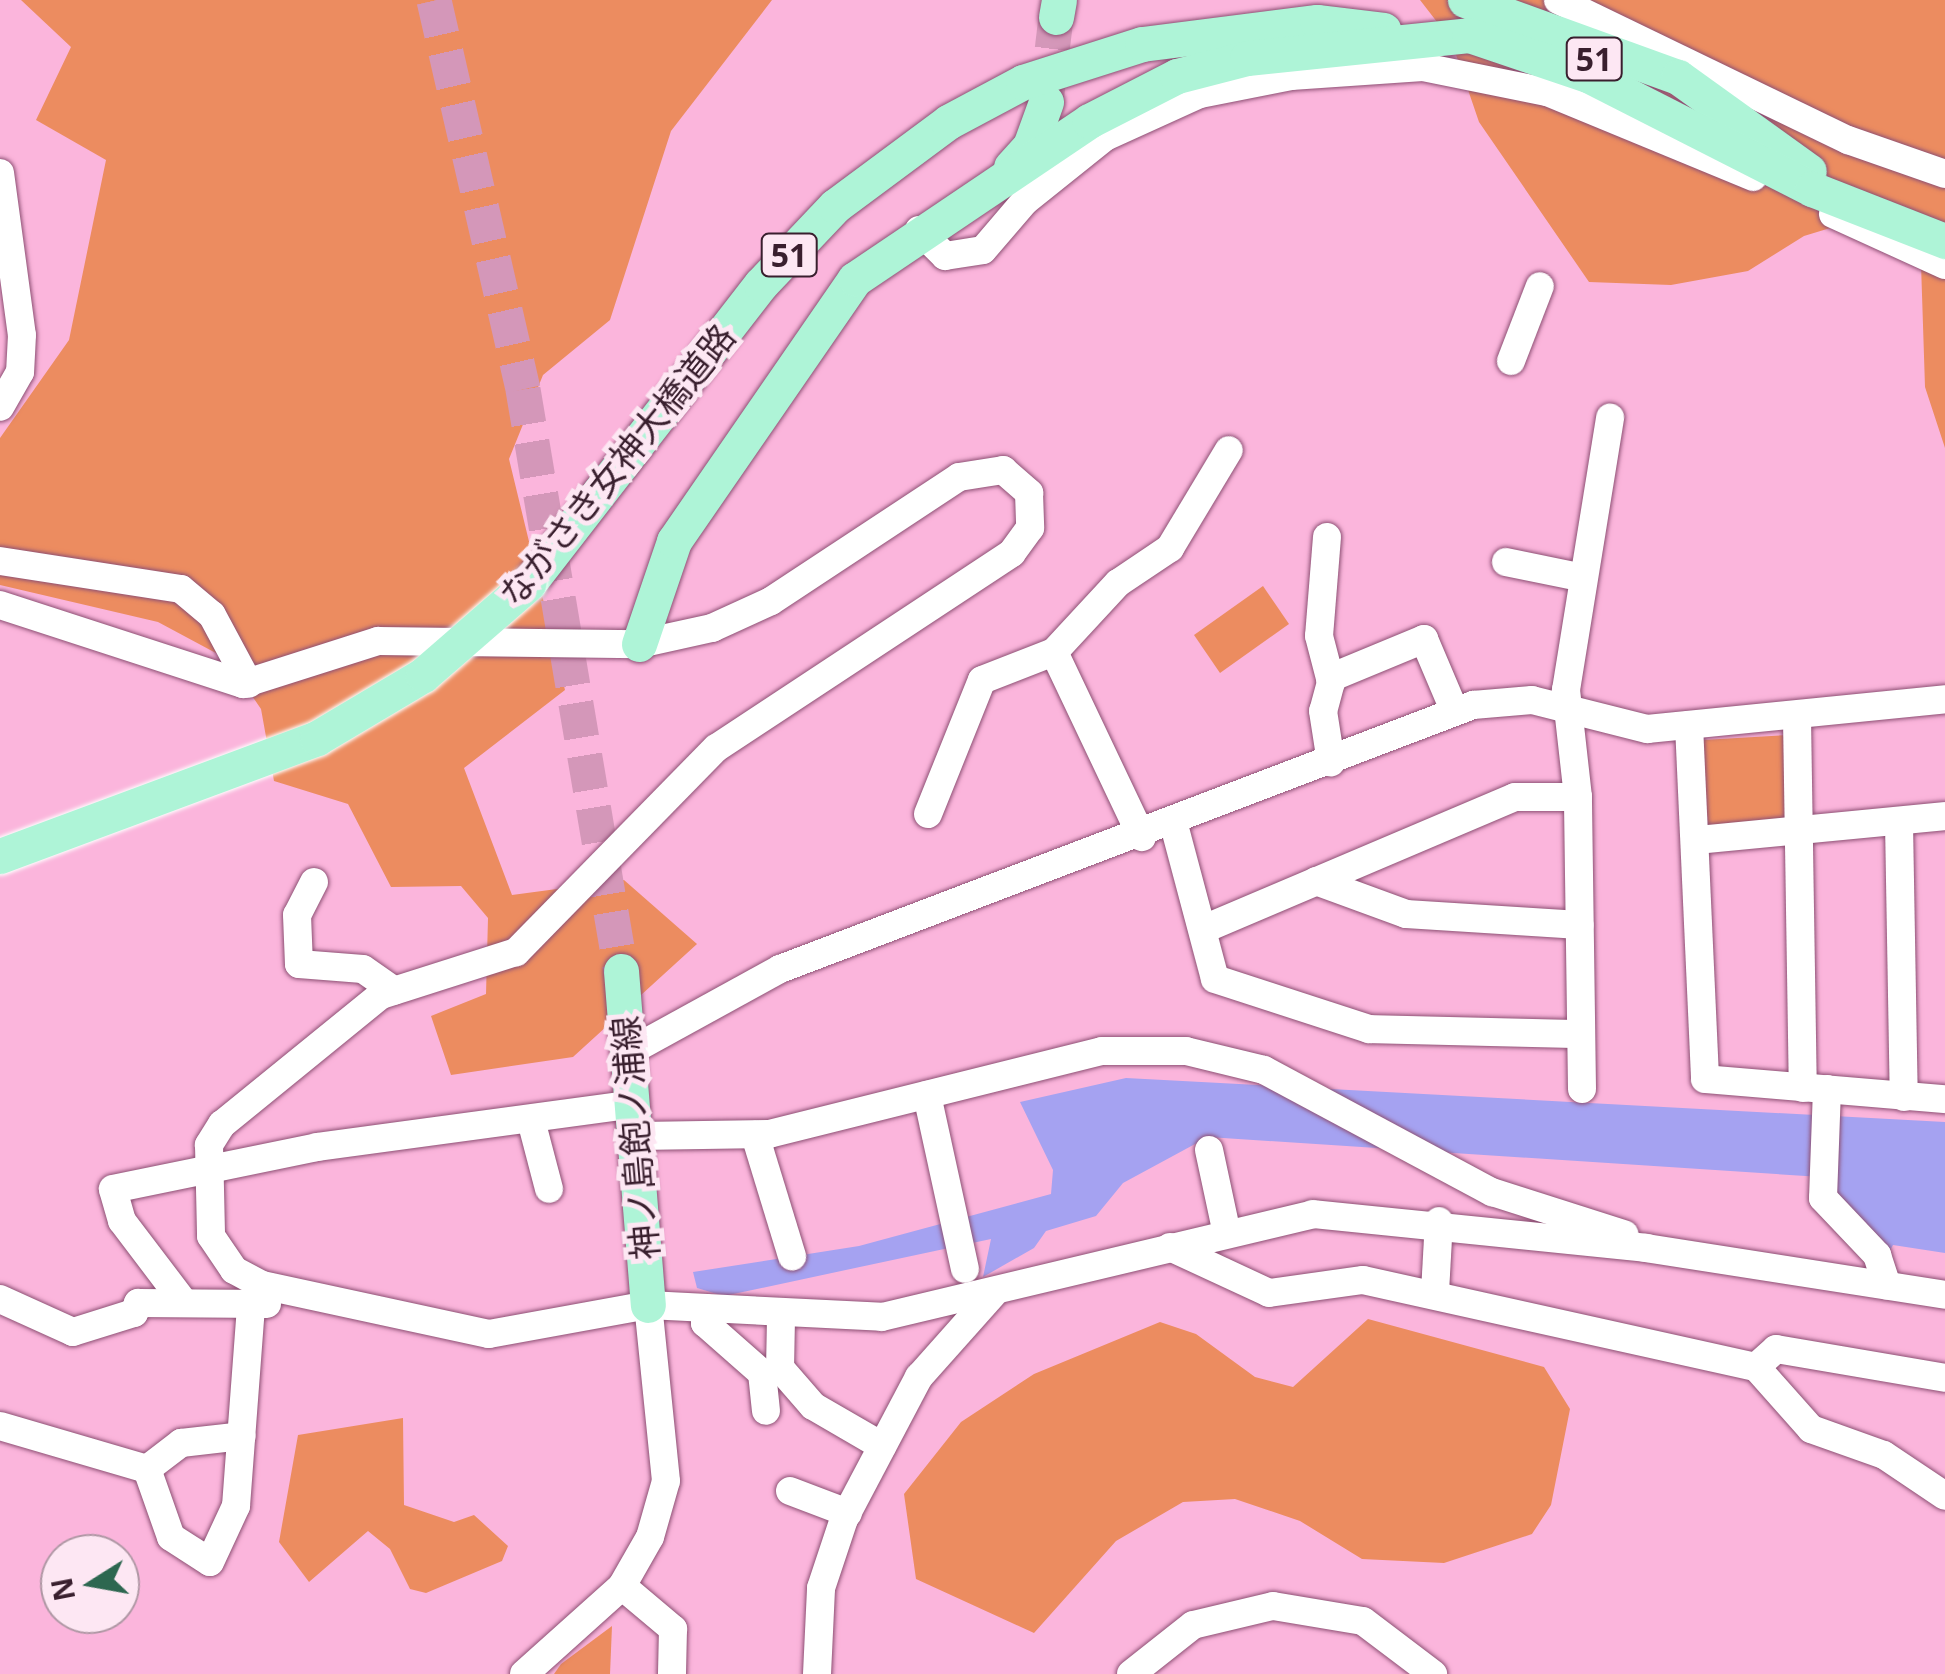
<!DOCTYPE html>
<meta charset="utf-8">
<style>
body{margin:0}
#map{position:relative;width:1945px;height:1674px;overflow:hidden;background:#fbb5dc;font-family:"Open Sans","Noto Sans JP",sans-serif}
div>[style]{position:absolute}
.green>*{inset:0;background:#ec8c60}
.water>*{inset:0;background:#a5a2f1}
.major-tunnel>*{height:35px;margin-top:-17.5px;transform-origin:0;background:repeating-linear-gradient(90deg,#d497b9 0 35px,transparent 0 53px)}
.roads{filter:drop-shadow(0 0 2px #8d5074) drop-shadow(0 0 2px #8d5074)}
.minor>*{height:28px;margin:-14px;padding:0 14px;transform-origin:14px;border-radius:14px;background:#fff}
.major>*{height:35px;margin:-17.5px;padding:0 17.5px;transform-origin:17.5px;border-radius:17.5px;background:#aef4d7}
.bridges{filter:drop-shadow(0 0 2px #fff) drop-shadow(0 0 2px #fff)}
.major-bridge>*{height:35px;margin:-17.5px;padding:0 17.5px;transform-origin:17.5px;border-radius:17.5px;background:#aef4d7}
span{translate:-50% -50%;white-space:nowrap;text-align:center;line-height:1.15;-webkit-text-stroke:10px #fde7f3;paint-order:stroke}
.shield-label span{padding:2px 8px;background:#fde7f3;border:2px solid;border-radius:8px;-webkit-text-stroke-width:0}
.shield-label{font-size:32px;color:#391f2e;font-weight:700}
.street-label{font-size:35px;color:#391f2e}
.north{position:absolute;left:40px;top:1534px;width:100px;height:100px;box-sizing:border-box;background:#fde7f3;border:2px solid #af97a4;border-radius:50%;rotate:259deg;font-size:28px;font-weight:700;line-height:40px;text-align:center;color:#391f2e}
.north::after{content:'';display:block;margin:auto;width:35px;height:45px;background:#2d6750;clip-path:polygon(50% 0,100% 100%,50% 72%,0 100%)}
</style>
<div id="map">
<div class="green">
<div style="clip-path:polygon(21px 0,772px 0,671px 131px,610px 320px,543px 375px,509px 459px,565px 690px,464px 768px,512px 895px,624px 880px,697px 944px,573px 1057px,451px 1075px,431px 1016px,486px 994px,488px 918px,461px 886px,391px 887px,348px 804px,274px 781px,261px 709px,227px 659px,158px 622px,0 585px,0 438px,69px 340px,106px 160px,36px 120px,71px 47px)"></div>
<div style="clip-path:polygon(1420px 0,1945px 0,1945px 448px,1925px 387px,1921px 264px,1863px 218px,1804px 236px,1748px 271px,1671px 285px,1589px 282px,1479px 122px,1451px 40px)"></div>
<div style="clip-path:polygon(1263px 586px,1289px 624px,1220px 673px,1194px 635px)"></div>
<div style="clip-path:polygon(1787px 735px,1793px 822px,1708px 828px,1703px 740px)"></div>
<div style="clip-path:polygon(1368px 1319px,1544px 1367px,1570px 1409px,1551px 1505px,1532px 1534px,1444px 1563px,1362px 1559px,1300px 1521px,1235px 1499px,1183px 1502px,1116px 1541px,1034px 1633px,916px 1579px,904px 1494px,961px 1422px,1034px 1374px,1160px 1322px,1196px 1334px,1255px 1377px,1293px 1387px)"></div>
<div style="clip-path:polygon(403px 1418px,404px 1505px,454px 1522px,474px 1515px,508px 1546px,502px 1561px,426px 1593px,410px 1589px,390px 1549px,368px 1531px,309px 1582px,279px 1542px,298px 1435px)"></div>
<div style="clip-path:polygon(612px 1626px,610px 1674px,554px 1674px,561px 1664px)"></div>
</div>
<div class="water">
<div style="clip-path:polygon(1126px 1078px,1945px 1122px,1945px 1253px,1893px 1245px,1888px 1254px,1837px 1197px,1837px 1178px,1208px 1137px,1123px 1183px,1096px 1216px,1046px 1231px,1034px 1248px,983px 1277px,991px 1239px,724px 1296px,697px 1288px,693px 1272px,859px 1246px,1051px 1194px,1053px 1170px,1020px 1102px)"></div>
</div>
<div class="major-tunnel">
<div style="left:434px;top:0;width:399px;rotate:77.1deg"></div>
<div style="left:523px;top:389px;width:590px;rotate:80.44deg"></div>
<div style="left:1046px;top:101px;width:85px;rotate:-83.2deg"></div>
</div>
<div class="roads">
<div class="minor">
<div style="left:1558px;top:0;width:322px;rotate:25.8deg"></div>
<div style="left:1848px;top:140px;width:103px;rotate:19.3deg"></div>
<div style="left:0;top:173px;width:163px;rotate:82.3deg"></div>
<div style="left:22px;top:335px;width:37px;rotate:93deg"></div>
<div style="left:20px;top:372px;width:40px;rotate:119.7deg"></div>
<div style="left:1833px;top:214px;width:123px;rotate:24.5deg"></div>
<div style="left:919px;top:230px;width:37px;rotate:45deg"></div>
<div style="left:945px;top:256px;width:38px;rotate:-9deg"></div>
<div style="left:983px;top:250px;width:65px;rotate:-49.4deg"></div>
<div style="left:1025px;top:201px;width:102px;rotate:-38.7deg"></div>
<div style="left:1105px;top:137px;width:104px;rotate:-24.4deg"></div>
<div style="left:1200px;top:94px;width:93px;rotate:-11.2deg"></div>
<div style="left:1291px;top:76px;width:132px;rotate:-3.9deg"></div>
<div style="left:1423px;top:67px;width:126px;rotate:11.4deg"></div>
<div style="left:1547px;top:92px;width:223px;rotate:22.4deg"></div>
<div style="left:1511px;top:361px;width:80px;rotate:-68.9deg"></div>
<div style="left:1327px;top:537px;width:99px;rotate:94.6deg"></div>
<div style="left:1319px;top:636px;width:48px;rotate:75.4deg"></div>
<div style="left:1331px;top:682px;width:30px;rotate:105deg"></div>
<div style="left:1323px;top:711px;width:52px;rotate:81.1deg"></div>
<div style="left:0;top:561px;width:183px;rotate:8.8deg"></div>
<div style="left:181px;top:589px;width:40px;rotate:40deg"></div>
<div style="left:212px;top:615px;width:78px;rotate:61.8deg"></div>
<div style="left:1506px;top:562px;width:75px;rotate:11.6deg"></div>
<div style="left:0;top:605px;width:256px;rotate:18deg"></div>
<div style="left:243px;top:684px;width:142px;rotate:-17.7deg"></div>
<div style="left:378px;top:641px;width:261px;rotate:0.7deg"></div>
<div style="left:639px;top:644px;width:75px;rotate:-12.4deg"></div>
<div style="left:712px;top:628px;width:65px;rotate:-24.6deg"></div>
<div style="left:771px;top:601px;width:225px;rotate:-33.4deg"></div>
<div style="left:959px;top:477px;width:45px;rotate:-9deg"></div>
<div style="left:1003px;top:470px;width:35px;rotate:41deg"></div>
<div style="left:1029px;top:493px;width:35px;rotate:88deg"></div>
<div style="left:1030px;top:528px;width:31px;rotate:126deg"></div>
<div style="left:1012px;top:553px;width:354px;rotate:146.6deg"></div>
<div style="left:716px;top:748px;width:286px;rotate:134.4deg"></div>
<div style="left:516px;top:952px;width:142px;rotate:162.3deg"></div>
<div style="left:381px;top:995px;width:205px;rotate:140.9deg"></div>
<div style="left:222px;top:1124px;width:25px;rotate:122deg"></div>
<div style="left:209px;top:1145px;width:91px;rotate:88.7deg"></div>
<div style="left:211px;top:1236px;width:41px;rotate:55.9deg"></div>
<div style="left:234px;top:1270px;width:32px;rotate:28deg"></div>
<div style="left:262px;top:1285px;width:232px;rotate:12.2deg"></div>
<div style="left:489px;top:1334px;width:162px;rotate:-10.3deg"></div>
<div style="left:648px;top:1305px;width:234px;rotate:2.9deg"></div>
<div style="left:882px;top:1317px;width:443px;rotate:-13.4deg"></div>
<div style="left:1313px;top:1214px;width:335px;rotate:5.8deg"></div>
<div style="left:1646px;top:1248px;width:303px;rotate:8.9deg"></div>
<div style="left:1054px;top:652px;width:205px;rotate:64.6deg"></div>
<div style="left:1330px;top:678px;width:102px;rotate:-22.5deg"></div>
<div style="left:1424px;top:639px;width:79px;rotate:67deg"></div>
<div style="left:1797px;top:718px;width:370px;rotate:89.1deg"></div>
<div style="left:1689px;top:725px;width:354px;rotate:87.4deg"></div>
<div style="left:1705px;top:1079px;width:241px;rotate:4.8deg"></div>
<div style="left:928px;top:814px;width:144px;rotate:-68.1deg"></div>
<div style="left:982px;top:680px;width:77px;rotate:-21.3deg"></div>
<div style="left:1054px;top:652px;width:94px;rotate:-47.2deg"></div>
<div style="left:1118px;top:583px;width:63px;rotate:-33.9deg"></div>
<div style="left:1170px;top:548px;width:114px;rotate:-59deg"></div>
<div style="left:1899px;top:823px;width:274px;rotate:89deg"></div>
<div style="left:1174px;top:825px;width:159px;rotate:75.1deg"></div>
<div style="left:1215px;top:979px;width:162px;rotate:18deg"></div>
<div style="left:1369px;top:1029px;width:212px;rotate:1.4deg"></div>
<div style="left:1697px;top:840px;width:249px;rotate:-5.5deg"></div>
<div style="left:1316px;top:881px;width:96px;rotate:20.1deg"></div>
<div style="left:1406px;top:914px;width:174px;rotate:3.6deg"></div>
<div style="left:314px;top:882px;width:37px;rotate:117deg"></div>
<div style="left:297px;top:915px;width:49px;rotate:87.7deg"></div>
<div style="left:299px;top:964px;width:64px;rotate:4.5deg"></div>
<div style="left:363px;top:969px;width:38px;rotate:35deg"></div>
<div style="left:1204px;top:929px;width:338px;rotate:-23deg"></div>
<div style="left:1515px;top:797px;width:63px"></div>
<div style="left:627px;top:1053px;width:175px;rotate:-28.8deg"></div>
<div style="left:780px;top:969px;width:742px;rotate:-20.85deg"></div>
<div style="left:1473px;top:705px;width:59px;rotate:-4.8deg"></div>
<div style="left:1532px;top:700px;width:119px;rotate:14.2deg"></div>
<div style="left:1647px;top:729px;width:300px;rotate:-5.7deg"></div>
<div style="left:1582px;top:1089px;width:292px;rotate:-90.8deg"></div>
<div style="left:1578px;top:797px;width:108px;rotate:-96.4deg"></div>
<div style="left:1566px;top:690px;width:276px;rotate:-80.8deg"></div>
<div style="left:1827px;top:1089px;width:109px;rotate:92.1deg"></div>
<div style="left:1823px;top:1198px;width:79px;rotate:46.5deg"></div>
<div style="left:1877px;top:1255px;width:32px;rotate:72deg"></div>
<div style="left:927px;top:1095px;width:178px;rotate:77.7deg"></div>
<div style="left:532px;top:1124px;width:67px;rotate:75.3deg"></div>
<div style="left:755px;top:1135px;width:127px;rotate:73deg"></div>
<div style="left:637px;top:1136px;width:132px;rotate:-0.9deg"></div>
<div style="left:769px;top:1134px;width:343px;rotate:-14deg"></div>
<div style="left:1102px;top:1051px;width:84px"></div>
<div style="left:1186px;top:1051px;width:80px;rotate:13.7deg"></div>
<div style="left:1264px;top:1070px;width:259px;rotate:28.2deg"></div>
<div style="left:1492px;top:1192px;width:139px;rotate:17.7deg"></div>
<div style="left:1209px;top:1150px;width:86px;rotate:77.9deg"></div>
<div style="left:1170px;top:1247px;width:109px;rotate:24.9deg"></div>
<div style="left:1269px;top:1293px;width:95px;rotate:-7.9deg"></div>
<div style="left:1363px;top:1280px;width:403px;rotate:12.5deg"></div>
<div style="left:1756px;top:1367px;width:83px;rotate:48.4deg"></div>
<div style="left:1811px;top:1429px;width:77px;rotate:19.6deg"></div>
<div style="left:1884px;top:1455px;width:73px;rotate:33.9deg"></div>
<div style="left:1435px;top:1292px;width:71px;rotate:-86.8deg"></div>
<div style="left:0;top:1299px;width:80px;rotate:24.3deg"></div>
<div style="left:73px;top:1332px;width:64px;rotate:-17.3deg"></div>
<div style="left:134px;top:1313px;width:11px;rotate:-68deg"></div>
<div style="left:138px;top:1303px;width:129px;rotate:0.4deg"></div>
<div style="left:182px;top:1300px;width:99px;rotate:-127.2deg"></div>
<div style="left:122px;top:1221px;width:33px;rotate:-106deg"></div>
<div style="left:113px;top:1189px;width:208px;rotate:-11.6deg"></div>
<div style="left:317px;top:1147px;width:319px;rotate:-7.7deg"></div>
<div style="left:706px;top:1308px;width:15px;rotate:94deg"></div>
<div style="left:705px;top:1323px;width:76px;rotate:41.3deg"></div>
<div style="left:762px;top:1373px;width:38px;rotate:84deg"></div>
<div style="left:781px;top:1318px;width:50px;rotate:91.1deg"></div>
<div style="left:780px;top:1368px;width:50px;rotate:49deg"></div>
<div style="left:813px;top:1406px;width:80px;rotate:30.1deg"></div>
<div style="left:1756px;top:1367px;width:27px;rotate:-42deg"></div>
<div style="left:1776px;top:1349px;width:171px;rotate:9.7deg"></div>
<div style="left:0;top:1426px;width:153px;rotate:16.3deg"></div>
<div style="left:147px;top:1469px;width:72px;rotate:70.6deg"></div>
<div style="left:171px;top:1537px;width:46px;rotate:32.7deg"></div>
<div style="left:210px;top:1562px;width:62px;rotate:-65.1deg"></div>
<div style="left:236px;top:1506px;width:199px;rotate:-85.7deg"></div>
<div style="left:147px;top:1469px;width:43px;rotate:-37.4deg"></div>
<div style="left:181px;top:1443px;width:61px;rotate:-6.5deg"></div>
<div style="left:790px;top:1491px;width:62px;rotate:20.8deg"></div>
<div style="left:622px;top:1586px;width:67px;rotate:40.1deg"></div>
<div style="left:673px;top:1629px;width:45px;rotate:91.3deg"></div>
<div style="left:524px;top:1674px;width:132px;rotate:-41.9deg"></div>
<div style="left:622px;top:1586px;width:56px;rotate:-60.3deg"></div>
<div style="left:650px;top:1537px;width:58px;rotate:-74.1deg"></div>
<div style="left:666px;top:1481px;width:177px;rotate:-95.8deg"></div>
<div style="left:817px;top:1674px;width:86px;rotate:-87.3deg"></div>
<div style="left:821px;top:1588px;width:73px;rotate:-71.6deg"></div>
<div style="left:844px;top:1519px;width:161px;rotate:-62.2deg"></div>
<div style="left:919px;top:1377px;width:111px;rotate:-48.3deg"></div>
<div style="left:1131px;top:1674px;width:79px;rotate:-38.3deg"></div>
<div style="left:1193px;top:1625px;width:82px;rotate:-13.4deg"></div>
<div style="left:1273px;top:1606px;width:91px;rotate:9.5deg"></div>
<div style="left:1363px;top:1621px;width:88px;rotate:37.1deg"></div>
</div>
<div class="major">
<div style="left:1465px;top:0;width:226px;rotate:19.9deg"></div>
<div style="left:1678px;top:77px;width:161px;rotate:35.7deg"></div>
<div style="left:1056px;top:17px;width:17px;rotate:-80deg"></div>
<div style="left:1011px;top:167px;width:28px;rotate:-48deg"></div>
<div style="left:1030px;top:146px;width:47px;rotate:-70deg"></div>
<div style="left:529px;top:583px;width:378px;rotate:-52.2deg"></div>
<div style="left:761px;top:284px;width:108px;rotate:-46.5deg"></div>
<div style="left:835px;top:206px;width:141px;rotate:-36.6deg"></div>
<div style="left:948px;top:122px;width:85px;rotate:-28.1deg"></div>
<div style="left:1023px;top:82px;width:125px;rotate:-17.7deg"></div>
<div style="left:1142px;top:44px;width:176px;rotate:-7.2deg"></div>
<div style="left:1317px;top:22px;width:67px;rotate:6.8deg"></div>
<div style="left:639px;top:644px;width:109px;rotate:-71.2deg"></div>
<div style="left:674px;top:541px;width:318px;rotate:-55.4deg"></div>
<div style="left:855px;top:279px;width:282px;rotate:-34deg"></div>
<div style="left:1089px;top:121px;width:99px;rotate:-27.1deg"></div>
<div style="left:1177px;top:76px;width:72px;rotate:-14.4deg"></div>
<div style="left:1247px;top:58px;width:223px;rotate:-5.9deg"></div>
<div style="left:1469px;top:35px;width:128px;rotate:18.7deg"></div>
<div style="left:1590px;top:76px;width:249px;rotate:27deg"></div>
<div style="left:1812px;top:189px;width:143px;rotate:21.4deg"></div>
<div style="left:621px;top:971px;width:335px;rotate:85.4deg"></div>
</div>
</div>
<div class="bridges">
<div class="major-bridge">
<div style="left:0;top:856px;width:338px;rotate:-20.4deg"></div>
<div style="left:317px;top:738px;width:123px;rotate:-30.7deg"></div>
<div style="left:423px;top:675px;width:140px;rotate:-41deg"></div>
</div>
</div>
<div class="shield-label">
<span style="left:1594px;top:59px">51</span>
<span style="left:789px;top:255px">51</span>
</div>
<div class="street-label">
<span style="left:617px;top:465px;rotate:-51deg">ながさき女神大橋道路</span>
<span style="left:635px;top:1138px;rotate:-95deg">神ノ島飽ノ浦線</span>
</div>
<div class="north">N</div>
</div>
